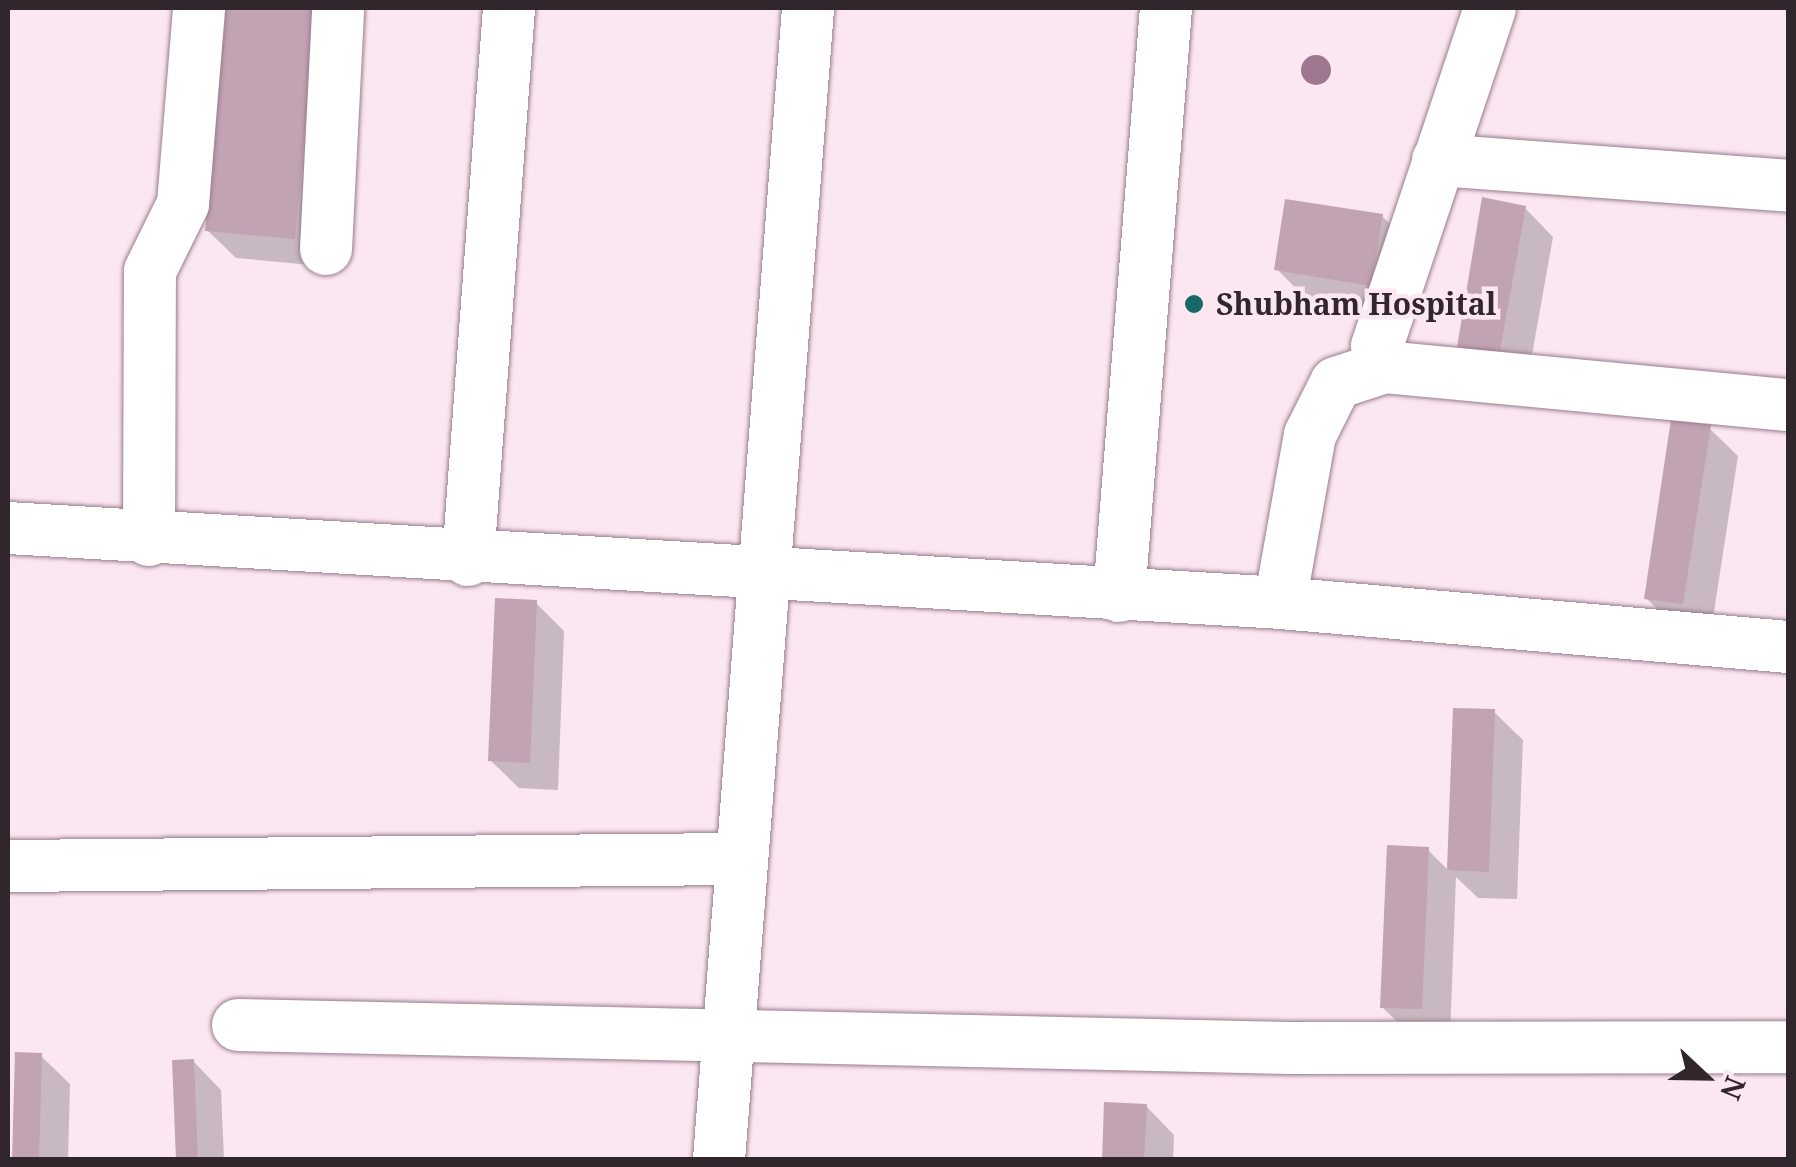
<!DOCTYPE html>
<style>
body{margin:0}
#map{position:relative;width:1796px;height:1167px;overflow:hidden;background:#fbe7f2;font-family:"Noto Serif",serif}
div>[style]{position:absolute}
.shadow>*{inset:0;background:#0003}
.building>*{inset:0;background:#c2a3b4}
.roads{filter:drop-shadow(0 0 2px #997c8c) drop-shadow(0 0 2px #997c8c)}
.minor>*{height:52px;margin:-26px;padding:0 26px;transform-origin:26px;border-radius:26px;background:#fff}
.trees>*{width:30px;height:30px;margin:-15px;border-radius:50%;background:#a07791}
.dots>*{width:28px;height:28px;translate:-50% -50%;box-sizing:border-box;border:5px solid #fbe7f2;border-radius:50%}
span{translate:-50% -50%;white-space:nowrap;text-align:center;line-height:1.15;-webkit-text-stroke:9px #fbe7f2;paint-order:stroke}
.poi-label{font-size:30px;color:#32262d;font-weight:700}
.left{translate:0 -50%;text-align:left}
.frame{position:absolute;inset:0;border:10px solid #32262d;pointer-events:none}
.north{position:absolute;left:1656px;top:1027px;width:100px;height:100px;-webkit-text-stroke:8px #fbe7f2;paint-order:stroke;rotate:112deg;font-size:28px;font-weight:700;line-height:40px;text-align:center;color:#32262d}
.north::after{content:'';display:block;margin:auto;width:35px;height:45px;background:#32262d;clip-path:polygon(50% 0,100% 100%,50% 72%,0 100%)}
</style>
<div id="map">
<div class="shadow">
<div style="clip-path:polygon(228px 8px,346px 8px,322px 266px,236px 258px,207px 230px)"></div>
<div style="clip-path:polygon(1525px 208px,1553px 237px,1527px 383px,1488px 375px)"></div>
<div style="clip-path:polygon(1382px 216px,1415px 249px,1404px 317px,1310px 303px,1277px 269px)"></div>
<div style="clip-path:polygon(1709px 428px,1738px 456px,1711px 631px,1675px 626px,1646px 598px)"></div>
<div style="clip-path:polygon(536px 603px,564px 631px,558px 790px,519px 788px,490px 760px)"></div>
<div style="clip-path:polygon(1455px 710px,1494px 712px,1523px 740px,1517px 899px,1478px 898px,1456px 877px,1450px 1037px,1411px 1035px,1382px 1007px,1428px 850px,1449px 871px)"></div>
<div style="clip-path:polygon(41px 1056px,70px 1084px,68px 1160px,14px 1160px)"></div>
<div style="clip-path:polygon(193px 1061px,221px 1090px,224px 1160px,178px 1160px)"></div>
<div style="clip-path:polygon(1146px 1106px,1174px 1135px,1173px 1160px,1104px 1160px)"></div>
</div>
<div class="building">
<div style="clip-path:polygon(226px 8px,316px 8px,295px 239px,205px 231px)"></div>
<div style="clip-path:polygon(1482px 197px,1526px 206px,1499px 356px,1457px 347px)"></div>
<div style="clip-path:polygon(1285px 199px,1383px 214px,1371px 286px,1274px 270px)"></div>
<div style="clip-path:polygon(1671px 419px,1711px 425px,1683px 604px,1644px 599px)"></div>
<div style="clip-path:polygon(495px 598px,537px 600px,530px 763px,488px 761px)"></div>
<div style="clip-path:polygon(1453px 708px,1495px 709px,1489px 872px,1447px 870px)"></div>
<div style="clip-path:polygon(1387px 845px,1429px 847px,1422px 1009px,1380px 1008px)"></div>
<div style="clip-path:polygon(15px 1052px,42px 1053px,39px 1160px,12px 1160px)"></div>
<div style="clip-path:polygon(194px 1059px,198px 1160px,176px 1160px,172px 1060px)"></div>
<div style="clip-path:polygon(1104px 1102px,1147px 1104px,1144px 1160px,1102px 1160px)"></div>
</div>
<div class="roads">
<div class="minor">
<div style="left:1438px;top:160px;width:351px;rotate:4.2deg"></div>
<div style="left:326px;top:249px;width:241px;rotate:-87.1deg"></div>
<div style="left:1385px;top:367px;width:405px;rotate:5.4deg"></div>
<div style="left:8px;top:528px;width:1274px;rotate:3.37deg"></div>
<div style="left:1280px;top:603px;width:510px;rotate:4.95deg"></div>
<div style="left:149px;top:540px;width:269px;rotate:-89.8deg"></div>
<div style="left:150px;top:271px;width:75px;rotate:-63.8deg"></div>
<div style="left:183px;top:204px;width:197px;rotate:-85.3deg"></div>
<div style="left:468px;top:560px;width:554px;rotate:-85.75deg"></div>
<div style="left:1119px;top:596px;width:590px;rotate:-85.43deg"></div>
<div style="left:1280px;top:603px;width:171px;rotate:-79.9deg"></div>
<div style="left:1310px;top:435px;width:58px;rotate:-63.4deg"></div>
<div style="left:1336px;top:383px;width:52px;rotate:-18.1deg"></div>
<div style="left:1385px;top:367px;width:22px;rotate:-111deg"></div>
<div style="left:1377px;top:346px;width:356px;rotate:-71.5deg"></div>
<div style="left:8px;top:866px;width:733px;rotate:-0.55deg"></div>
<div style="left:238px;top:1025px;width:1052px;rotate:1.25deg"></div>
<div style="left:1290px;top:1048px;width:498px;rotate:-0.1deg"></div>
<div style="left:719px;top:1160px;width:1155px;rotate:-85.58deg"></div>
</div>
</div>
<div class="trees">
<div style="left:1316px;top:70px"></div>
</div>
<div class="dots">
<div style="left:1194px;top:304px;background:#1a6866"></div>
</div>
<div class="poi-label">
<span class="left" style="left:1216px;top:304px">Shubham Hospital</span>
</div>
<div class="frame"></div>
<div class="north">N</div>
</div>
